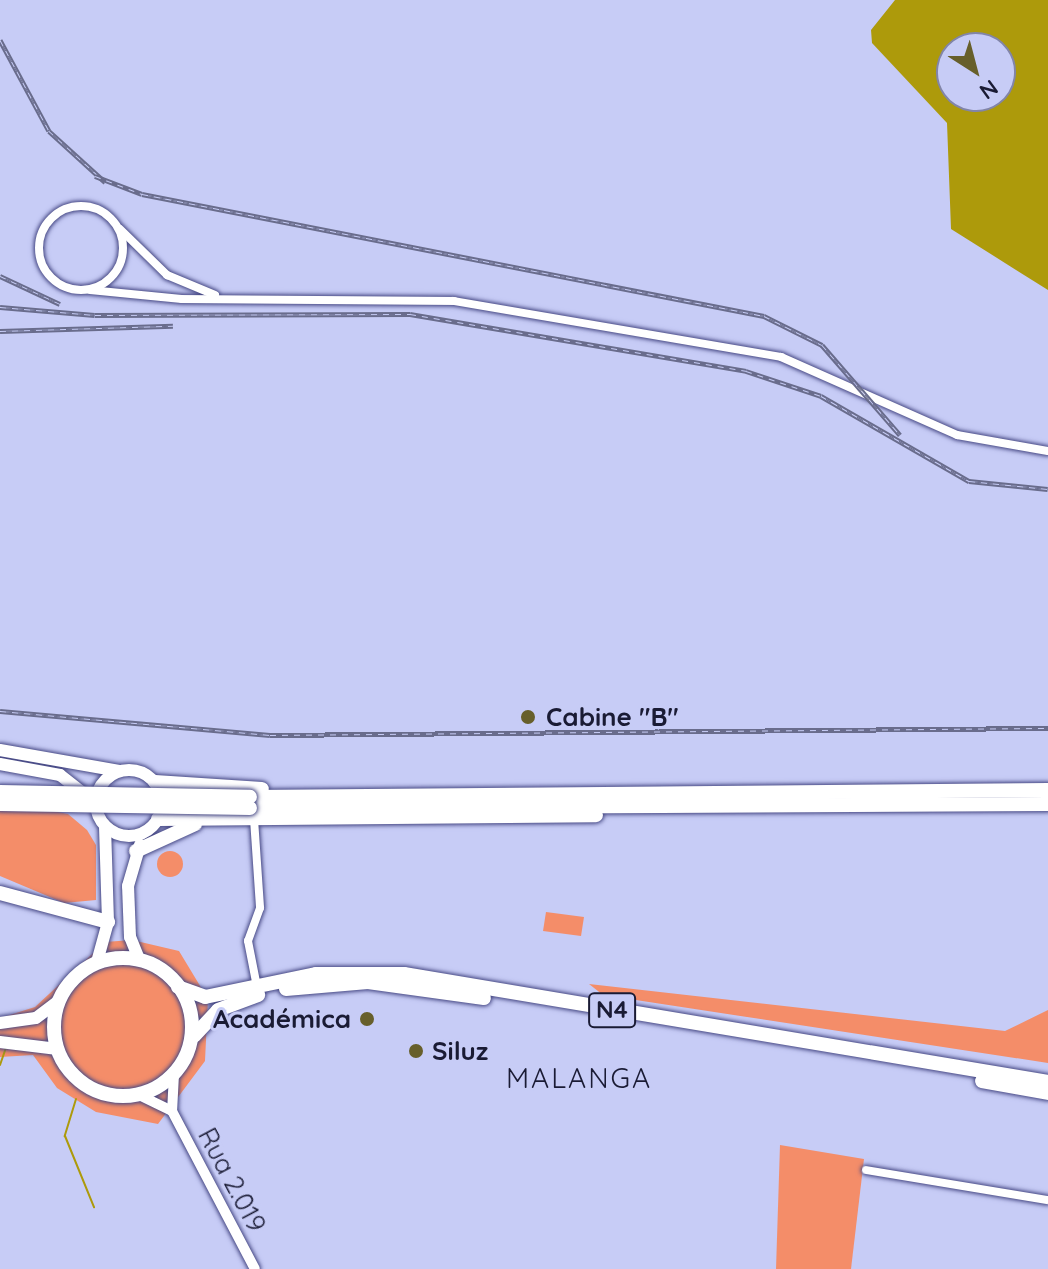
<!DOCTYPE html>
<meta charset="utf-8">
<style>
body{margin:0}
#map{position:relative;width:1048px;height:1269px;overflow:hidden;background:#c7ccf6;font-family:Quicksand,sans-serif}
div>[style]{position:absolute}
.green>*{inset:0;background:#f48d69}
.round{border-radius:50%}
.water>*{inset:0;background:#ad9a0b}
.stream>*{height:2px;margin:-1px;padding:0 1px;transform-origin:1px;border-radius:1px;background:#ad9a0b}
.roads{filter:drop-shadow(0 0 2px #474985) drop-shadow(0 0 2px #474985)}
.minor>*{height:8px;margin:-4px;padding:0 4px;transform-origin:4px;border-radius:4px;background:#fff}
.minor>.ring{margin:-4px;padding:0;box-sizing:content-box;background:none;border:8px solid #fff;border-radius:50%}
.tertiary>*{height:10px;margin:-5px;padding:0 5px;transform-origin:5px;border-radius:5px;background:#fff}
.secondary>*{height:12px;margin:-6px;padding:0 6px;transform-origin:6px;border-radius:6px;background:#fff}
.secondary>.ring{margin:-6px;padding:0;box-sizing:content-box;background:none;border:12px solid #fff;border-radius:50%}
.primary>*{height:12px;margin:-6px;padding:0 6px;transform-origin:6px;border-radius:6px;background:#fff}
.trunk>*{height:14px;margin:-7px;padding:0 7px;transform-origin:7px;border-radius:7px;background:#fff}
.trunk>.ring{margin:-7px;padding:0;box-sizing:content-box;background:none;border:14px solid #fff;border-radius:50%}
.rail>*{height:5px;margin-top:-2.5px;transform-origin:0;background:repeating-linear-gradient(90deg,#c7ccf6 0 6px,#696c8c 0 12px);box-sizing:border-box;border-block:2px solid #696c8c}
.bridges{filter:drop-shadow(0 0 2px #474985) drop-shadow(0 0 2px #474985)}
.trunk-bridge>*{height:14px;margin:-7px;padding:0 7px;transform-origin:7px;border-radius:7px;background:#fff}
.dots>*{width:22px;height:22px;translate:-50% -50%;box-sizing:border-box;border:4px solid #c7ccf6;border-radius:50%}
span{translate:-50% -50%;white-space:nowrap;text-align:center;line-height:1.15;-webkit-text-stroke:6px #c7ccf6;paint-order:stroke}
.shield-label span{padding:2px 6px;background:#c7ccf6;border:2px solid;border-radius:6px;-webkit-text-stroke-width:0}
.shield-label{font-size:24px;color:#1a1b34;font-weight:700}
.poi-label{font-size:26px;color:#1a1b34;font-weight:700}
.left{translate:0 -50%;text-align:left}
.right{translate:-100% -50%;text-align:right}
.street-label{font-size:26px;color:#1a1b34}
.neighbourhood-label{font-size:28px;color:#1a1b34;letter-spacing:2px}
.north{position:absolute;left:936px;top:32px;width:80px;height:80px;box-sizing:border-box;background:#c7ccf6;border:2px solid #8285a8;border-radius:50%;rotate:144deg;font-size:22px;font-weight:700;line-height:32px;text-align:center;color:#1a1b34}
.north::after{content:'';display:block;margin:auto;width:28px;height:36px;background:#675f2b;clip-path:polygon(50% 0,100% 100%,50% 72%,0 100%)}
</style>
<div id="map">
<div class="green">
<div style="clip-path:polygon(43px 809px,68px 814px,87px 830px,96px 845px,96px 900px,64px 903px,0 876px,0 811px)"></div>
<div class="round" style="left:157px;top:851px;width:26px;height:26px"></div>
<div style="clip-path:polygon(546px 912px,584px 917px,581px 936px,543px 931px)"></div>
<div style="clip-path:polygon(132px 940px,179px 951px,208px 999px,205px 1061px,158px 1124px,96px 1112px,57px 1088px,33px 1055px,0 1057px,0 1018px,35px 1007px,105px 942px)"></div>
<div style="clip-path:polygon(589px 984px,1005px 1031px,1048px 1010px,1048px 1063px,603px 995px)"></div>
<div style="clip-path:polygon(780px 1145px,864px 1159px,851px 1269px,776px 1269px)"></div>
</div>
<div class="water">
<div style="clip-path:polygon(evenodd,895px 0,1048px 0,1048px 290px,951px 229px,947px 123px,872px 43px,871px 30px,895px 0,952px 48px,1000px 48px,1000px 96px,952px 96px,952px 48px)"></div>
</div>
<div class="stream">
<div style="left:0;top:1065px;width:18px;rotate:-71deg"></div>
<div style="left:76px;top:1099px;width:39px;rotate:107deg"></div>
<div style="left:65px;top:1136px;width:77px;rotate:67.8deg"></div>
</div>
<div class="roads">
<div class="minor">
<div class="ring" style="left:39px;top:206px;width:76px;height:76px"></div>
<div style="left:120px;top:229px;width:66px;rotate:44.4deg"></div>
<div style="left:167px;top:275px;width:52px;rotate:22.6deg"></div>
<div style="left:90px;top:290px;width:92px;rotate:5.6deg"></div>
<div style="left:182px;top:299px;width:272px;rotate:0.4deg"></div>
<div style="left:454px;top:301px;width:332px;rotate:9.7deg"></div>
<div style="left:781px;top:357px;width:193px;rotate:23.9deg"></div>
<div style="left:957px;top:435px;width:92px;rotate:10deg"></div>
<div style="left:254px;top:819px;width:89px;rotate:86.1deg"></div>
<div style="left:260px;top:908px;width:35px;rotate:110deg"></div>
<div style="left:248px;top:941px;width:47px;rotate:78.9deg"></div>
<div style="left:866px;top:1170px;width:184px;rotate:9.4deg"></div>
</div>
<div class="tertiary">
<div style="left:174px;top:1074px;width:37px;rotate:93deg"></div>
<div style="left:172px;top:1111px;width:178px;rotate:62.3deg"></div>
<div style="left:137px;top:1094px;width:39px;rotate:26deg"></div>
</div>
<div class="secondary">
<div style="left:0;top:750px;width:121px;rotate:10deg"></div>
<div style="left:0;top:764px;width:61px;rotate:10.4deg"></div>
<div style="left:60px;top:775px;width:36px;rotate:38deg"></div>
<div class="ring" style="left:96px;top:770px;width:54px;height:54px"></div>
<div style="left:139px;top:959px;width:24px;rotate:-112deg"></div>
<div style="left:130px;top:937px;width:51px;rotate:-92.2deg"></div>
<div style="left:128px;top:886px;width:43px;rotate:-73.7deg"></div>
<div style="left:97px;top:962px;width:41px;rotate:-74.6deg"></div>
<div style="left:108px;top:922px;width:94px;rotate:-91.8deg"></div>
</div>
<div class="primary">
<div style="left:0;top:1023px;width:36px;rotate:-8deg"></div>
<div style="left:36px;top:1018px;width:26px;rotate:-37deg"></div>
<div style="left:0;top:1042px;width:58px;rotate:6.9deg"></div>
</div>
<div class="trunk">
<div style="left:155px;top:782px;width:107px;rotate:3.7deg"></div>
<div style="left:250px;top:797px;width:798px;rotate:-0.5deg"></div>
<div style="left:250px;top:808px;width:798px;rotate:-0.29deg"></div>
<div style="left:158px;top:819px;width:438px;rotate:-0.5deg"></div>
<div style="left:136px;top:851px;width:65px;rotate:-24.6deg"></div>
<div style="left:0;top:893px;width:112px;rotate:15deg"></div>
<div class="ring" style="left:54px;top:958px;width:124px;height:124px"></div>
<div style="left:178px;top:987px;width:29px;rotate:20deg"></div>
<div style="left:205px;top:997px;width:113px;rotate:-11.7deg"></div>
<div style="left:316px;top:974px;width:88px"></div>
<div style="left:404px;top:974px;width:653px;rotate:9.52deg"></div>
<div style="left:286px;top:989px;width:82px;rotate:-4.9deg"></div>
<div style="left:368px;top:982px;width:117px;rotate:7.9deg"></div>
<div style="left:194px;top:1036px;width:35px;rotate:-47deg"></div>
<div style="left:218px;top:1010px;width:43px;rotate:-20.6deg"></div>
<div style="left:982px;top:1081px;width:67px;rotate:10.3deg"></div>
</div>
</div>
<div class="rail">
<div style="left:0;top:40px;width:103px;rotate:61.7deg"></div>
<div style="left:49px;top:131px;width:76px;rotate:42.3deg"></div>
<div style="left:95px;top:176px;width:50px;rotate:21deg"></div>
<div style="left:142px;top:194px;width:634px;rotate:11.1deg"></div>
<div style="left:764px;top:316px;width:65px;rotate:26.6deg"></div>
<div style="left:822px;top:345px;width:119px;rotate:49.1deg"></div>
<div style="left:0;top:276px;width:66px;rotate:25deg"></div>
<div style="left:0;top:307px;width:95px;rotate:4.8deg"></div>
<div style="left:95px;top:315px;width:315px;rotate:-0.2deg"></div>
<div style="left:410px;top:314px;width:341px;rotate:9.6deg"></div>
<div style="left:746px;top:371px;width:79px;rotate:18.4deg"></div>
<div style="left:821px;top:396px;width:171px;rotate:29.9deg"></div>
<div style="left:969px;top:481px;width:79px;rotate:5.8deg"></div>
<div style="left:0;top:331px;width:173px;rotate:-1.7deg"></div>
<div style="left:0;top:711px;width:271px;rotate:5.1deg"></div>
<div style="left:270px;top:735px;width:778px;rotate:-0.52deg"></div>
</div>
<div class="bridges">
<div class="trunk-bridge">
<div style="left:0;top:792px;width:250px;rotate:1.1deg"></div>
<div style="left:0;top:804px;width:250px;rotate:0.9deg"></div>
</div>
</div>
<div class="dots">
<div style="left:528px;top:717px;background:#675f2b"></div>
<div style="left:367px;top:1019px;background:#675f2b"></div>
<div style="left:416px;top:1051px;background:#675f2b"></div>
</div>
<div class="shield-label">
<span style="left:612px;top:1010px">N4</span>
</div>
<div class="poi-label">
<span class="left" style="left:546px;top:717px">Cabine "B"</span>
<span class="right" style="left:351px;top:1019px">Académica</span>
<span class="left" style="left:432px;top:1051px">Siluz</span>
</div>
<div class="street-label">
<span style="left:232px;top:1180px;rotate:62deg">Rua 2.019</span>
</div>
<div class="neighbourhood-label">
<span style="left:579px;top:1078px">MALANGA</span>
</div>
<div class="north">N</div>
</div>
